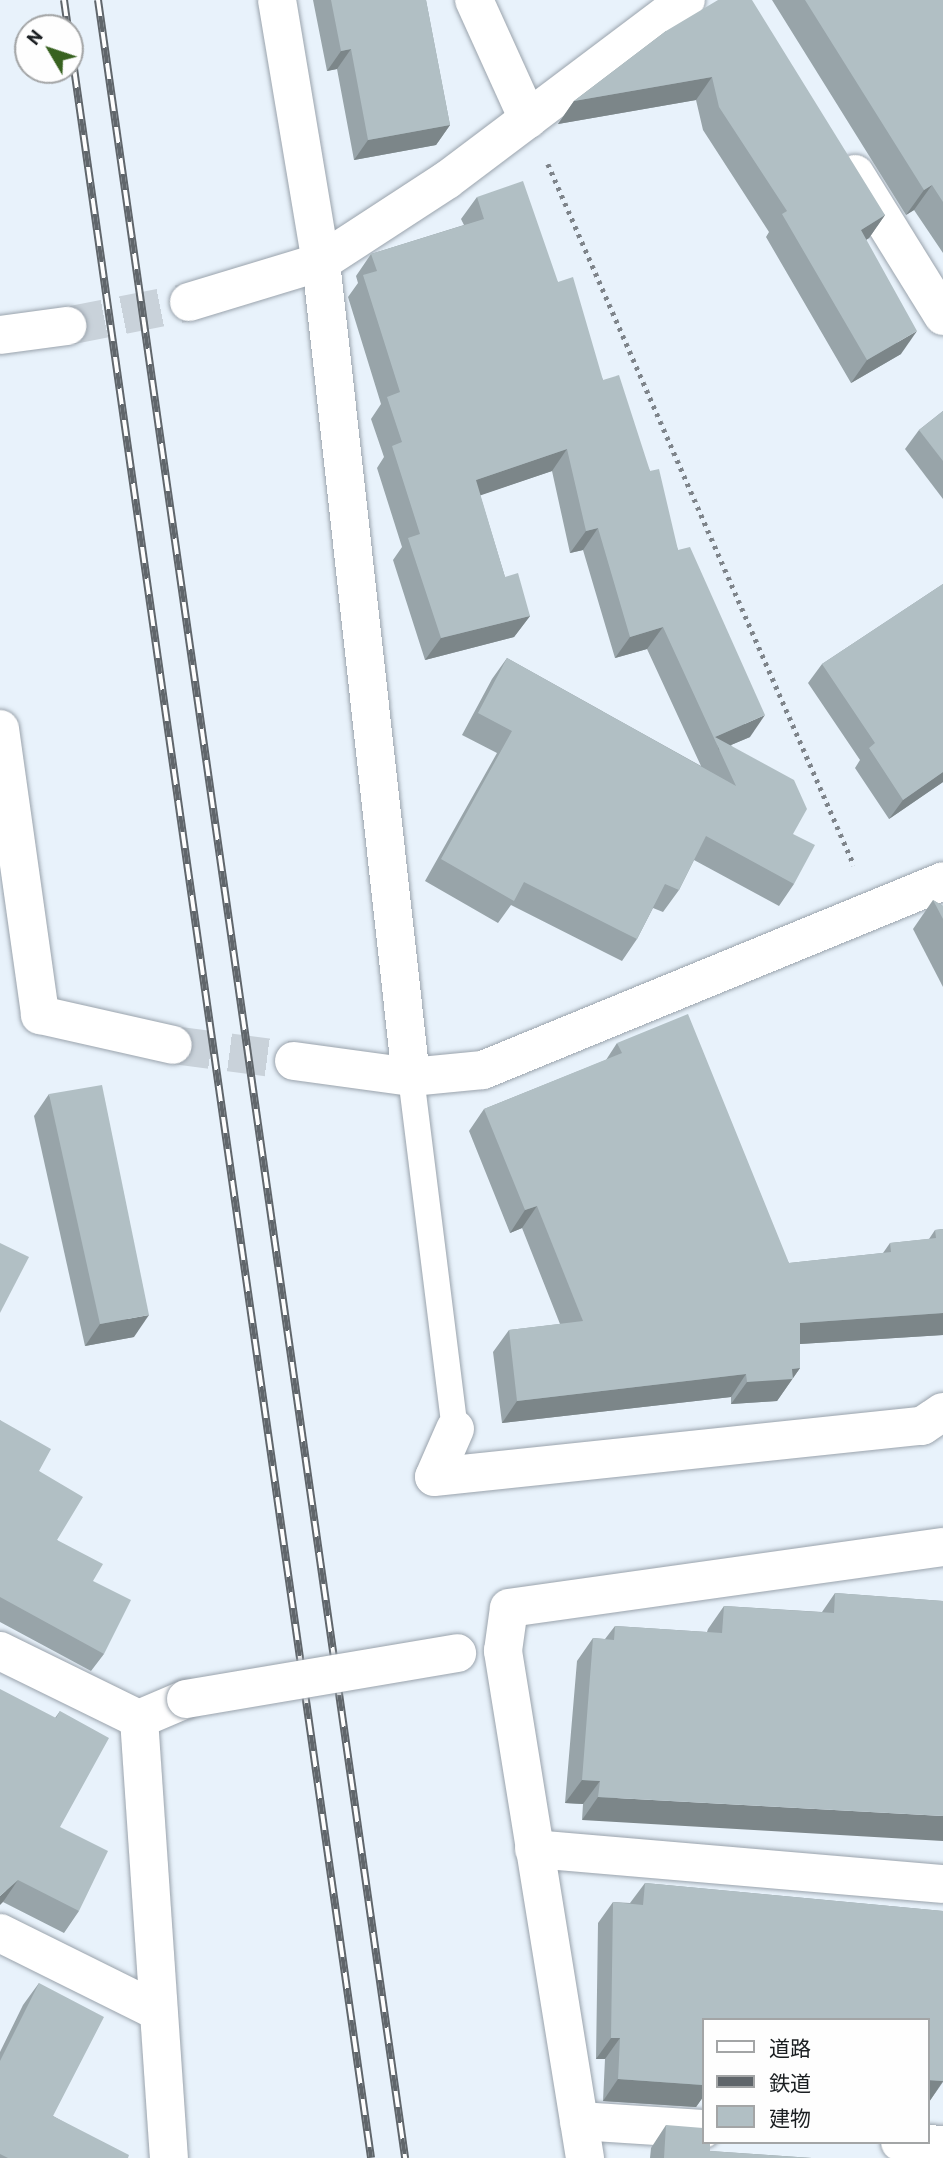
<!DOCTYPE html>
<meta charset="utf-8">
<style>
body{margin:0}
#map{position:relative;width:943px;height:2158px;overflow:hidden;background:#e8f2fb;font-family:Barlow,"Noto Sans JP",sans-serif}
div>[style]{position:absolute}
.minor-tunnel>*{height:38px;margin-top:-19px;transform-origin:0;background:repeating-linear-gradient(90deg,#c9d2da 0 38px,transparent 0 57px)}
.path>*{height:4.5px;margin-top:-2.25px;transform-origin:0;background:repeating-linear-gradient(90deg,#7e848a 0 3.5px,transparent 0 8.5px)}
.roads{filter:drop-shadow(0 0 2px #9aa3ac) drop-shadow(0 0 2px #9aa3ac)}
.service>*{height:26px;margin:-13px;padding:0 13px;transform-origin:13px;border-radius:13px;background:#fff}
.minor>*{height:38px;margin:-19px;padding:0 19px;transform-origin:19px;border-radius:19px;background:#fff}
.rail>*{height:8px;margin-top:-4px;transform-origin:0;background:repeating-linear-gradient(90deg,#fefefe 0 16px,#60666b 0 32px);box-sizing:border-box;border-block:2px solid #60666b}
.bridges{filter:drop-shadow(0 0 2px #9aa3ac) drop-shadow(0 0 2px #9aa3ac)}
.minor-bridge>*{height:38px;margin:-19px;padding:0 19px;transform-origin:19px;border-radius:19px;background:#fff}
.wall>*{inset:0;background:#98a4a9}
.shaded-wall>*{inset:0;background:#7c8689}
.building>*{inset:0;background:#b1bfc4}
span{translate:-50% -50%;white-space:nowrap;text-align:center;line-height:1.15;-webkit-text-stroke:6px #fefefe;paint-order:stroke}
.legend{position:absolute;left:702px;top:2018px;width:228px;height:126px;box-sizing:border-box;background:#fefefe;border:2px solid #a3a5a6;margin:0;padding:9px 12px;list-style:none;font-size:21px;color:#1b1f22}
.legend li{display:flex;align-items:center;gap:14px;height:35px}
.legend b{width:35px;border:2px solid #a3a5a6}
.north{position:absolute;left:14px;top:14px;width:70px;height:70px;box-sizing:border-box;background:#fefefe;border:2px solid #a3a5a6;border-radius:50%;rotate:309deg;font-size:19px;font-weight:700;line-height:28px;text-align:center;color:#1b1f22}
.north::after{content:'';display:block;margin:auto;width:24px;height:32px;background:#386220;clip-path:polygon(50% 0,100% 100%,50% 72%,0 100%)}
</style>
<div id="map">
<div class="minor-tunnel">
<div style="left:67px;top:326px;width:124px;rotate:-11.1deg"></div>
<div style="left:173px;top:1045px;width:122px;rotate:7.5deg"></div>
</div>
<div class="path">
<div style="left:548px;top:164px;width:765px;rotate:66.42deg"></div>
</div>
<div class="roads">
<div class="service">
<div style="left:411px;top:1077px;width:355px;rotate:82.9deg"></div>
</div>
<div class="minor">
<div style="left:277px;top:0;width:266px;rotate:80.5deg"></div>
<div style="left:321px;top:262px;width:820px;rotate:83.7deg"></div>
<div style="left:474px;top:0;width:131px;rotate:65.6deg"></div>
<div style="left:855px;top:174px;width:167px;rotate:58.2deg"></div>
<div style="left:189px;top:302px;width:138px;rotate:-16.9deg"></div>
<div style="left:321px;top:262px;width:150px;rotate:-33.1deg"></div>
<div style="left:447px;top:180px;width:299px;rotate:-37deg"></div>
<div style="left:0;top:335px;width:68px;rotate:-7.7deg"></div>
<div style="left:0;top:729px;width:289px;rotate:82deg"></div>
<div style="left:40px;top:1015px;width:136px;rotate:12.7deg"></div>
<div style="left:294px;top:1061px;width:118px;rotate:7.8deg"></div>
<div style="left:411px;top:1077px;width:72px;rotate:-5.6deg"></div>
<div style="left:483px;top:1070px;width:497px;rotate:-22.3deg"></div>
<div style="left:455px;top:1429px;width:52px;rotate:113.6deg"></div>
<div style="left:434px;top:1477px;width:491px;rotate:-6deg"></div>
<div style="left:922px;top:1426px;width:25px;rotate:-34deg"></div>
<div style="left:0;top:1651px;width:155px;rotate:26.1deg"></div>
<div style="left:139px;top:1719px;width:51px;rotate:-23.1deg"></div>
<div style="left:139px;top:1719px;width:440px;rotate:86.1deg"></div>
<div style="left:534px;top:1849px;width:410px;rotate:4.9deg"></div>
<div style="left:0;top:1933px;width:173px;rotate:26.4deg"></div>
<div style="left:579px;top:2121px;width:124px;rotate:3.7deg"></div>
<div style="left:900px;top:2142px;width:43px;rotate:4deg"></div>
<div style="left:585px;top:2158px;width:514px;rotate:-99.19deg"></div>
<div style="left:503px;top:1651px;width:43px;rotate:-82.1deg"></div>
<div style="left:509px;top:1608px;width:438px;rotate:-8deg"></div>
</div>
</div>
<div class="rail">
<div style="left:64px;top:0;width:28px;rotate:82deg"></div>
<div style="left:98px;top:0;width:2180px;rotate:81.9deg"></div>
<div style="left:70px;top:40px;width:2139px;rotate:81.91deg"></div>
</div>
<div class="bridges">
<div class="minor-bridge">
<div style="left:186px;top:1699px;width:275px;rotate:-9.6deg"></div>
</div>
</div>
<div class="wall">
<div style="clip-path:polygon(313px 0,426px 0,450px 125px,436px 145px,354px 160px,337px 69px,327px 71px)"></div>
<div style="clip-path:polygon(772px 0,943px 0,943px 253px,914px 210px,906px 215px)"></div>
<div style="clip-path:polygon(666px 31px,885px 215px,869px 238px,866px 240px,901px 354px,851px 383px,766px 237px,769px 232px,703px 130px,696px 100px,558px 124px,574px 101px)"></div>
<div style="clip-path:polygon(477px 197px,558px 282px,603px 380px,650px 471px,678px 550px,750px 737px,731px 745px,793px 834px,794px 884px,779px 906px,694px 860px,679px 890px,663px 912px,653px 908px,637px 939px,622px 961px,511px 905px,498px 923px,425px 881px,497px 753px,462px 735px,492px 679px,507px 658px,701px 766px,647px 649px,615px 658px,583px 550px,570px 553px,552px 471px,480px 495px,505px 577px,530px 616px,514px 637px,425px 660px,393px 560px,402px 547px,377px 468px,384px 457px,371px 419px,381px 404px,348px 297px,358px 283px,356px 276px,371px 254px,464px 225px,461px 219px)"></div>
<div style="clip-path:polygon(943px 411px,943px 499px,905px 449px,919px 430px)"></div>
<div style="clip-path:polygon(943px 584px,943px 782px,889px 819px,855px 768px,860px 760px,808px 683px,822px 664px)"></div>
<div style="clip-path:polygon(933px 900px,943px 906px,943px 987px,913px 929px)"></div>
<div style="clip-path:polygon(617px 1043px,789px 1263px,883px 1253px,890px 1243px,929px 1239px,935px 1230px,943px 1229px,943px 1335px,800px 1344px,800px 1368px,777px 1401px,731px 1404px,731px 1397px,502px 1423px,493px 1352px,509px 1330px,560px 1324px,522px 1228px,510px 1233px,469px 1131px,484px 1109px,606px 1060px)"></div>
<div style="clip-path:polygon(49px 1094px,134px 1337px,85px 1346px,34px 1116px)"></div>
<div style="clip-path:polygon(0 1420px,39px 1471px,57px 1540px,93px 1581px,104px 1654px,91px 1671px,0 1622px)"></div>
<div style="clip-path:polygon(835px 1593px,943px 1601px,582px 1820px,583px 1804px,565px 1803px,577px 1661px,593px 1638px,605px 1639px,615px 1626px,707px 1632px,708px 1629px,724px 1606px,822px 1612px)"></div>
<div style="clip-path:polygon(60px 1711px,60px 1827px,79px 1911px,64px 1933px,3px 1902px,55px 1718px)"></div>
<div style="clip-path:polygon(645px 1883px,943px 1911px,943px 2082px,929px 2102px,927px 2102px,927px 2020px,703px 2020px,703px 2097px,696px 2107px,603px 2101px,605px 2059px,596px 2059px,598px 1923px,613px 1902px,630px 1903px)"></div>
<div style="clip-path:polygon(39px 1983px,53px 2116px,128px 2158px,0 2158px,0 2052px,23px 2005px)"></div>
<div style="clip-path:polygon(666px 2125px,710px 2151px,812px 2158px,650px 2158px,651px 2148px)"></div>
</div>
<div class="shaded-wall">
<div style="clip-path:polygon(351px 49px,337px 69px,327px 71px,341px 51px)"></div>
<div style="clip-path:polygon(712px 77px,696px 100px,558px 124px,574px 101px)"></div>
<div style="clip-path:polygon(450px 125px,436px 145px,354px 160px,368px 140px)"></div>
<div style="clip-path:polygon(932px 185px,914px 210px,906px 215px,924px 190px)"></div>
<div style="clip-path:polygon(885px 215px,869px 238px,845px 253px,861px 230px)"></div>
<div style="clip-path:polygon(917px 331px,901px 354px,851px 383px,867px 360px)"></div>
<div style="clip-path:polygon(567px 449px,552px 471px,461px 502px,476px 480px)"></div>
<div style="clip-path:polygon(598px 528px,583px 550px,570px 553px,586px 531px)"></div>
<div style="clip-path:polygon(530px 616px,514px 637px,425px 660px,441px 638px)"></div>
<div style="clip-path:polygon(663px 627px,647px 649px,615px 658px,630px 637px)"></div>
<div style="clip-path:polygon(765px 715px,750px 737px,719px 750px,715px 737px)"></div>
<div style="clip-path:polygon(943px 772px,943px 782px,889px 819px,903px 800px)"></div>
<div style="clip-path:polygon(537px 1206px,522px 1228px,510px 1233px,525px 1210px)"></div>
<div style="clip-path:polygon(943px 1313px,943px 1335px,784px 1345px,800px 1323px)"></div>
<div style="clip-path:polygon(149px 1315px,134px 1337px,85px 1346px,100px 1324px)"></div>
<div style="clip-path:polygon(800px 1368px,777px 1401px,731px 1404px,747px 1382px,792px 1369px)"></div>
<div style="clip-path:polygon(746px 1374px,731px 1397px,502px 1423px,517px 1401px)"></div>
<div style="clip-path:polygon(582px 1780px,600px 1781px,583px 1804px,565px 1803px)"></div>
<div style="clip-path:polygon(598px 1797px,943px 1816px,943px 1841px,582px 1820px)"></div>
<div style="clip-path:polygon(18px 1880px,3px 1902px,0 1905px,0 1896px)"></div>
<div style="clip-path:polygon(611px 2038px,620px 2038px,605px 2059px,596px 2059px)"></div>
<div style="clip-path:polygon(618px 2079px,703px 2085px,703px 2097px,696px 2107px,603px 2101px)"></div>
<div style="clip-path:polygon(927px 2080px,943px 2081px,929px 2102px,927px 2102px)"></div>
</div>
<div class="building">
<div style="clip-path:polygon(331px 0,426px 0,450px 125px,368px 140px,351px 49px,341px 51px)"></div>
<div style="clip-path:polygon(718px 0,752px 0,885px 215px,861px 230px,917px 331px,867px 360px,782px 214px,787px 211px,719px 107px,712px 77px,574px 101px,666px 31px)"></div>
<div style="clip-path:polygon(805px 0,943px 0,943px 202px,932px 185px,924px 190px)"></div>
<div style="clip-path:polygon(523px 181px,558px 282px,573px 277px,603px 380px,619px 375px,650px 471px,659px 469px,678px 550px,690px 547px,765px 715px,715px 737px,794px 780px,807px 809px,793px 834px,815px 845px,794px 884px,706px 836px,679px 890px,665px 884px,637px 939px,524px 882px,514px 901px,441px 859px,512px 731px,478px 713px,507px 658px,736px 786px,663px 627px,630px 637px,598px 528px,586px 531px,567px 449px,476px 480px,505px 577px,518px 573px,530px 616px,441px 638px,408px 538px,420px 534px,392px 446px,402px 442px,387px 397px,400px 392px,363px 275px,377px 271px,371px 254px,484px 219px,477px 197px)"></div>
<div style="clip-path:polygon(943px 411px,943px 461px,919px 430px)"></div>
<div style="clip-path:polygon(943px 584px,943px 772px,903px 800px,869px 748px,875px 743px,822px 664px)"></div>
<div style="clip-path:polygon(933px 900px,943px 906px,943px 919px)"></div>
<div style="clip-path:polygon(688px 1014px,789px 1263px,891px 1252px,890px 1243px,936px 1238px,935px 1230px,943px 1229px,943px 1313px,800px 1323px,800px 1368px,792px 1369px,793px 1379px,747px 1382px,746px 1374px,517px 1401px,509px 1330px,583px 1321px,537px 1206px,525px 1210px,484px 1109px,622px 1053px,617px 1043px)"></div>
<div style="clip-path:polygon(102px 1085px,149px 1315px,100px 1324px,49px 1094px)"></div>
<div style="clip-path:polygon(0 1243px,29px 1257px,0 1313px)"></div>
<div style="clip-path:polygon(0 1420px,51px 1449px,39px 1471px,83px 1497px,57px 1540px,103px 1564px,93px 1581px,131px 1600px,104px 1654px,0 1597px)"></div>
<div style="clip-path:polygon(835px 1593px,943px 1601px,943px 1816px,598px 1797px,600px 1781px,582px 1780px,593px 1638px,614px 1640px,615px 1626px,722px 1633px,724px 1606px,834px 1613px)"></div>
<div style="clip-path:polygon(0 1689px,56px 1718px,60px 1711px,109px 1738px,60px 1827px,108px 1851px,79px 1911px,18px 1880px,0 1896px)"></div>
<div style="clip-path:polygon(645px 1883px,943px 1911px,943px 2081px,927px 2080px,927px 2020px,703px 2020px,703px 2085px,618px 2079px,620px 2038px,611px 2038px,613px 1902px,643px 1905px)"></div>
<div style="clip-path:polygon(39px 1983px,104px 2017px,53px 2116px,129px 2155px,128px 2158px,8px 2158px,0 2154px,0 2061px)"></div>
<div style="clip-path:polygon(666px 2125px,703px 2128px,703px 2142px,710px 2142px,710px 2151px,812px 2158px,664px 2158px)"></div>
</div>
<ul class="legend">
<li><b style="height:9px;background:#fff"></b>道路</li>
<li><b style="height:9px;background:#60666b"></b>鉄道</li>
<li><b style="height:19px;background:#b1bfc4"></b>建物</li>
</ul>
<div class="north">N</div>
</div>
